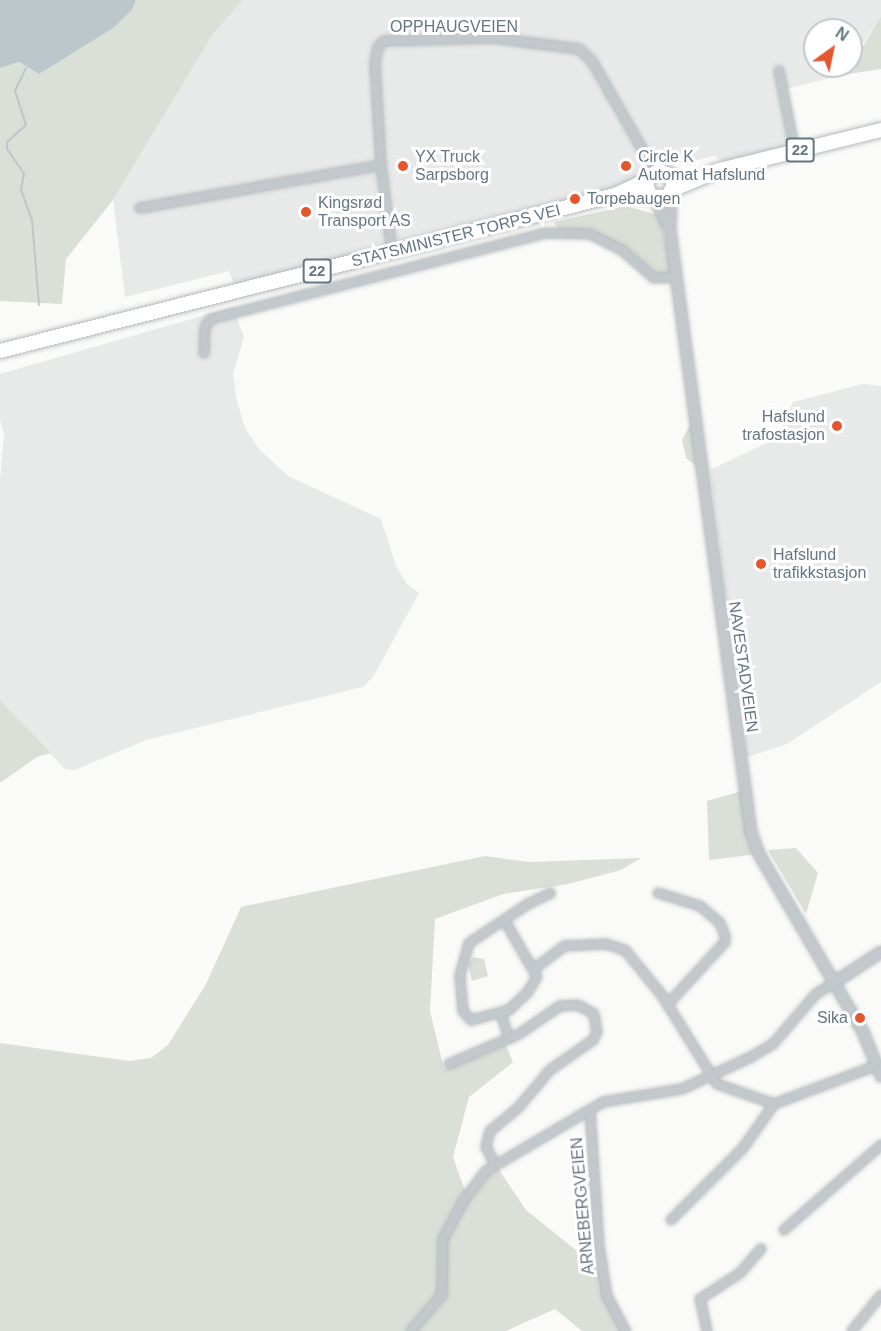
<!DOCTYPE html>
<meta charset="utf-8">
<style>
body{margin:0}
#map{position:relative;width:881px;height:1331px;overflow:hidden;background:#fafaf8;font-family:Helvetica,sans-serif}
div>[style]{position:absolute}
.built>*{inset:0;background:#e8e9e9}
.green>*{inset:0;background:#dadfd7}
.water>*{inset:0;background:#bbc7cb}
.stream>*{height:2px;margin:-1px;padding:0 1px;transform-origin:1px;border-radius:1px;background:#bbc7cb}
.roads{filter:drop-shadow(0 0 2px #b4b9bd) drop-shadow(0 0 2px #b4b9bd)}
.minor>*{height:8px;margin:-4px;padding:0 4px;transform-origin:4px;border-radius:4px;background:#c3c8cc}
.tertiary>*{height:10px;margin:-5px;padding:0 5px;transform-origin:5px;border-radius:5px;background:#c3c8cc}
.trunk>*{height:14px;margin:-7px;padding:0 7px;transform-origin:7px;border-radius:7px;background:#fff}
.dots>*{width:16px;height:16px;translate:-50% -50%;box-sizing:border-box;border:3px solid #fff;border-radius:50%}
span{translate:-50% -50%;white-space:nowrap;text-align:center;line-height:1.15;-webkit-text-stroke:6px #fff;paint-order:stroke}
.shield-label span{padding:2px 4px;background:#fff;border:2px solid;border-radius:4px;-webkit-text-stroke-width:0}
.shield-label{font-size:15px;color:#657683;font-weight:700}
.street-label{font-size:16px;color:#657683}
.poi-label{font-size:16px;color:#657683}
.left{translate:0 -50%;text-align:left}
.right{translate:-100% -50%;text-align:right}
.north{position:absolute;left:803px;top:18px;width:60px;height:60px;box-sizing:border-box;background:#fff;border:2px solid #c1c8cd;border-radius:50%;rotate:33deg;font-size:16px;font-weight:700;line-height:24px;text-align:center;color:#657683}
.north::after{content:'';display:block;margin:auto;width:21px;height:27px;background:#e4572e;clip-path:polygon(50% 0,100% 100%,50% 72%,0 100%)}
</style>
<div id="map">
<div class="built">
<div style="clip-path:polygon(243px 0,881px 0,881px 16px,851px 62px,851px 30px,815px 30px,815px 66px,848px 66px,842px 75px,786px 89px,799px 145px,726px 163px,715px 156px,670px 166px,637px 176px,622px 185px,234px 285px,229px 271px,125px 297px,113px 200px,213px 34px)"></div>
<div style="clip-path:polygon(233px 307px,244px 337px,233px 374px,237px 401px,245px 428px,260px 450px,288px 476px,381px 519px,396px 566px,407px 584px,419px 593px,373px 677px,363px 687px,146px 740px,75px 770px,65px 769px,0 700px,0 481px,4px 434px,0 419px,0 374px)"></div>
<div style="clip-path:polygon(863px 384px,881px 386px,881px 682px,787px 744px,747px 757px,710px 470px,775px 439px,793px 402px)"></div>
</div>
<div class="green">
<div style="clip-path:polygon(136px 0,243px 0,213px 34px,113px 200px,66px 259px,62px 304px,0 301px,0 68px,19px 62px,39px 74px,132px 10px)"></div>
<div style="clip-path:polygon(881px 16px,881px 69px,842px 75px,851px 66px)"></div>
<div style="clip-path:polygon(626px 206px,658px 215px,677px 277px,654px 278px,605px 240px,559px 231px,554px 222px)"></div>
<div style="clip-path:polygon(695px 416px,702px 471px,686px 458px,682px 440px)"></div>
<div style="clip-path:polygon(0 700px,51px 753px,37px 757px,0 783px)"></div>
<div style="clip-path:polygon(745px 790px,759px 854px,709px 860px,707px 801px)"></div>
<div style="clip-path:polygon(796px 848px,818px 873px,806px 914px,768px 850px)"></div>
<div style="clip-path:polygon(485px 856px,529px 862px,641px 858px,621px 870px,568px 884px,503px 894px,435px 919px,430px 1011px,444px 1069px,505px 1043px,513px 1062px,469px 1097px,453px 1157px,465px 1191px,468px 1193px,495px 1164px,526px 1210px,603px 1272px,607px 1296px,626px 1331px,582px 1331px,555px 1309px,506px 1331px,0 1331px,0 1043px,129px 1061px,151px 1058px,168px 1045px,206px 984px,241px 907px)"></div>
<div style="clip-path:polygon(473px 957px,484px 959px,488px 976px,472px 981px,468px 964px)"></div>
</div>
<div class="water">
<div style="clip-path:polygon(0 0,136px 0,132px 10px,113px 28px,39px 74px,19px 62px,0 68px)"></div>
</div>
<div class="stream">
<div style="left:26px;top:68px;width:25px;rotate:116deg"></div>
<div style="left:15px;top:91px;width:36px;rotate:72deg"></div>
<div style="left:26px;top:125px;width:25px;rotate:138deg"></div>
<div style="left:7px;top:142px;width:7px;rotate:90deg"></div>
<div style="left:7px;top:149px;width:29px;rotate:55deg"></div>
<div style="left:24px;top:173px;width:17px;rotate:100deg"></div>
<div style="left:21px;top:190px;width:32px;rotate:70deg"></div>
<div style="left:32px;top:220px;width:85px;rotate:85.3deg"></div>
</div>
<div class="roads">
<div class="minor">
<div style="left:779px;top:71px;width:82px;rotate:78.7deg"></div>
<div style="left:140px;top:208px;width:245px;rotate:-10.1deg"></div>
<div style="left:392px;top:252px;width:88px;rotate:-97.2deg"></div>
<div style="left:381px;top:165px;width:102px;rotate:-93.4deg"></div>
<div style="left:375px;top:63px;width:16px;rotate:-79deg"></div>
<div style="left:378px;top:47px;width:8px;rotate:-45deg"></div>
<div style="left:384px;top:41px;width:109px;rotate:-1.6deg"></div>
<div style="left:493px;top:38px;width:87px;rotate:7.3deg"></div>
<div style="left:579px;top:49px;width:18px;rotate:43deg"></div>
<div style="left:592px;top:61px;width:107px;rotate:60.3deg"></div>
<div style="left:645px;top:154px;width:25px;rotate:45deg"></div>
<div style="left:204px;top:353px;width:26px;rotate:-88deg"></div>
<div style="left:205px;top:327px;width:10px;rotate:-53deg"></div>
<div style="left:211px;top:319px;width:346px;rotate:-14.4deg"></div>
<div style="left:546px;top:233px;width:44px;rotate:1.3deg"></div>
<div style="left:590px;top:234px;width:37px;rotate:27deg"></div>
<div style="left:623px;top:251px;width:41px;rotate:41.1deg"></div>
<div style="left:654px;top:278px;width:23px;rotate:-2deg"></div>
<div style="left:658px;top:893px;width:44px;rotate:17.2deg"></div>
<div style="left:700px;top:906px;width:26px;rotate:40deg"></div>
<div style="left:720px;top:923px;width:14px;rotate:69deg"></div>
<div style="left:725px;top:936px;width:6px;rotate:90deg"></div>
<div style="left:725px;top:942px;width:84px;rotate:132.6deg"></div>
<div style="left:505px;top:921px;width:64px;rotate:60.3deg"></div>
<div style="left:537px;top:977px;width:19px;rotate:122deg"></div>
<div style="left:527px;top:993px;width:25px;rotate:137deg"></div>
<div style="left:509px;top:1010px;width:39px;rotate:165deg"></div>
<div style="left:471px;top:1020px;width:12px;rotate:-132deg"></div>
<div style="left:463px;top:1011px;width:36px;rotate:-95deg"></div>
<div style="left:460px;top:975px;width:33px;rotate:-74deg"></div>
<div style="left:469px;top:943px;width:71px;rotate:-33.5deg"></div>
<div style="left:528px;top:904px;width:25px;rotate:-26deg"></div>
<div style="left:534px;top:969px;width:39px;rotate:-37deg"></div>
<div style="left:565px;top:946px;width:41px;rotate:-2.8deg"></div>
<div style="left:606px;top:944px;width:20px;rotate:18deg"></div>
<div style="left:625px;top:950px;width:57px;rotate:50.7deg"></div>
<div style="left:661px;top:994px;width:106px;rotate:58.1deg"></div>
<div style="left:717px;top:1084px;width:60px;rotate:19.3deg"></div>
<div style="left:774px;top:1104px;width:111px;rotate:-20.6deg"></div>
<div style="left:501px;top:1013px;width:27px;rotate:73deg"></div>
<div style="left:449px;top:1064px;width:76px;rotate:-23.2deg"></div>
<div style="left:519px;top:1034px;width:50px;rotate:-34.3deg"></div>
<div style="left:560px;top:1006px;width:18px;rotate:-3deg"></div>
<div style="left:578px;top:1005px;width:18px;rotate:29deg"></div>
<div style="left:594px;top:1014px;width:18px;rotate:81deg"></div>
<div style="left:597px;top:1032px;width:9px;rotate:117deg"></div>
<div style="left:593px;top:1040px;width:52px;rotate:145.1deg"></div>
<div style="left:550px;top:1070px;width:48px;rotate:130deg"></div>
<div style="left:519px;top:1107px;width:38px;rotate:140deg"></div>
<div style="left:490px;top:1131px;width:16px;rotate:104deg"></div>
<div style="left:486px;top:1147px;width:19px;rotate:62deg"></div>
<div style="left:590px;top:1110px;width:136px;rotate:86.2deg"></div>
<div style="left:599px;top:1246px;width:51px;rotate:80.9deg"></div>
<div style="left:607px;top:1296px;width:40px;rotate:62deg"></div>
<div style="left:671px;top:1220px;width:102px;rotate:-45deg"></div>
<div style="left:743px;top:1148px;width:54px;rotate:-54.8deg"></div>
<div style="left:784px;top:1230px;width:129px;rotate:-41.2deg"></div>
<div style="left:411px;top:1331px;width:48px;rotate:-49.3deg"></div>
<div style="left:442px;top:1295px;width:56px;rotate:-89deg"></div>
<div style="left:443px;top:1239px;width:44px;rotate:-61.7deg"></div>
<div style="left:464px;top:1200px;width:36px;rotate:-53deg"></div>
<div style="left:486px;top:1171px;width:136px;rotate:-30.5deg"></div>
<div style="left:603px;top:1102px;width:80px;rotate:-9.3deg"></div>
<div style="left:682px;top:1089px;width:76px;rotate:-24.9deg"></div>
<div style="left:751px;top:1057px;width:26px;rotate:-31deg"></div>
<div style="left:773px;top:1044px;width:66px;rotate:-49.3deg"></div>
<div style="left:816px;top:994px;width:22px;rotate:-32deg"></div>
<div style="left:707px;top:1331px;width:33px;rotate:-102deg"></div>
<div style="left:700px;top:1299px;width:48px;rotate:-33deg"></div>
<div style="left:740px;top:1273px;width:32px;rotate:-49deg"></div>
<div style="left:852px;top:1331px;width:46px;rotate:-51.1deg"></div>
</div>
<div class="tertiary">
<div style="left:671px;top:195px;width:35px;rotate:92deg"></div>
<div style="left:670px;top:230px;width:607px;rotate:82.34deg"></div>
<div style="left:751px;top:832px;width:23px;rotate:70deg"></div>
<div style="left:759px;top:854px;width:206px;rotate:59.7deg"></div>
<div style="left:863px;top:1032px;width:48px;rotate:67.8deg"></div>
<div style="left:655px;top:199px;width:31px;rotate:65deg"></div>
<div style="left:835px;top:982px;width:55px;rotate:-33.1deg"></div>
</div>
<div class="trunk">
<div style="left:674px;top:189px;width:49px;rotate:-22.9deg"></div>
<div style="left:719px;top:170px;width:167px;rotate:-13.9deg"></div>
<div style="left:623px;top:196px;width:44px;rotate:1.3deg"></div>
<div style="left:667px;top:197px;width:14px;rotate:-60deg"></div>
<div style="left:674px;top:185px;width:11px;rotate:-112deg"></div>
<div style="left:670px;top:175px;width:12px;rotate:-160deg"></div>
<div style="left:659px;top:171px;width:11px;rotate:153deg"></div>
<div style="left:649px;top:176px;width:9px;rotate:111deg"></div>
<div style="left:646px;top:184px;width:12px;rotate:70deg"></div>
<div style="left:0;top:351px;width:634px;rotate:-14.23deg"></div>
<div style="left:615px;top:195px;width:35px;rotate:-25deg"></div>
</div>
</div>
<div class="dots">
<div style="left:403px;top:166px;background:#e4572e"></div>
<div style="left:626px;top:166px;background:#e4572e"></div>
<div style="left:575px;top:199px;background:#e4572e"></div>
<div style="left:306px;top:212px;background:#e4572e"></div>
<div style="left:837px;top:426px;background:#e4572e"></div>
<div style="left:761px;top:564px;background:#e4572e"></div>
<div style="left:860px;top:1018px;background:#e4572e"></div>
</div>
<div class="shield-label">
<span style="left:800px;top:150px">22</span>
<span style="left:317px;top:271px">22</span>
</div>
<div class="street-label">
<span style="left:454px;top:27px">OPPHAUGVEIEN</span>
<span style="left:456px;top:236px;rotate:-14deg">STATSMINISTER TORPS VEI</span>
<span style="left:743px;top:667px;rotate:82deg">NAVESTADVEIEN</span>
<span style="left:583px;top:1206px;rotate:-95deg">ARNEBERGVEIEN</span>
</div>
<div class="poi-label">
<span class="left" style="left:415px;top:166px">YX Truck<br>Sarpsborg</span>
<span class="left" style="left:638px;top:166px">Circle K<br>Automat Hafslund</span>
<span class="left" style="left:587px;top:199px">Torpebaugen</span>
<span class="left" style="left:318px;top:212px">Kingsrød<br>Transport AS</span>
<span class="right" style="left:825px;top:426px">Hafslund<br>trafostasjon</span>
<span class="left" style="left:773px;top:564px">Hafslund<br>trafikkstasjon</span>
<span class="right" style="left:848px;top:1018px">Sika</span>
</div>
<div class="north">N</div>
</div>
